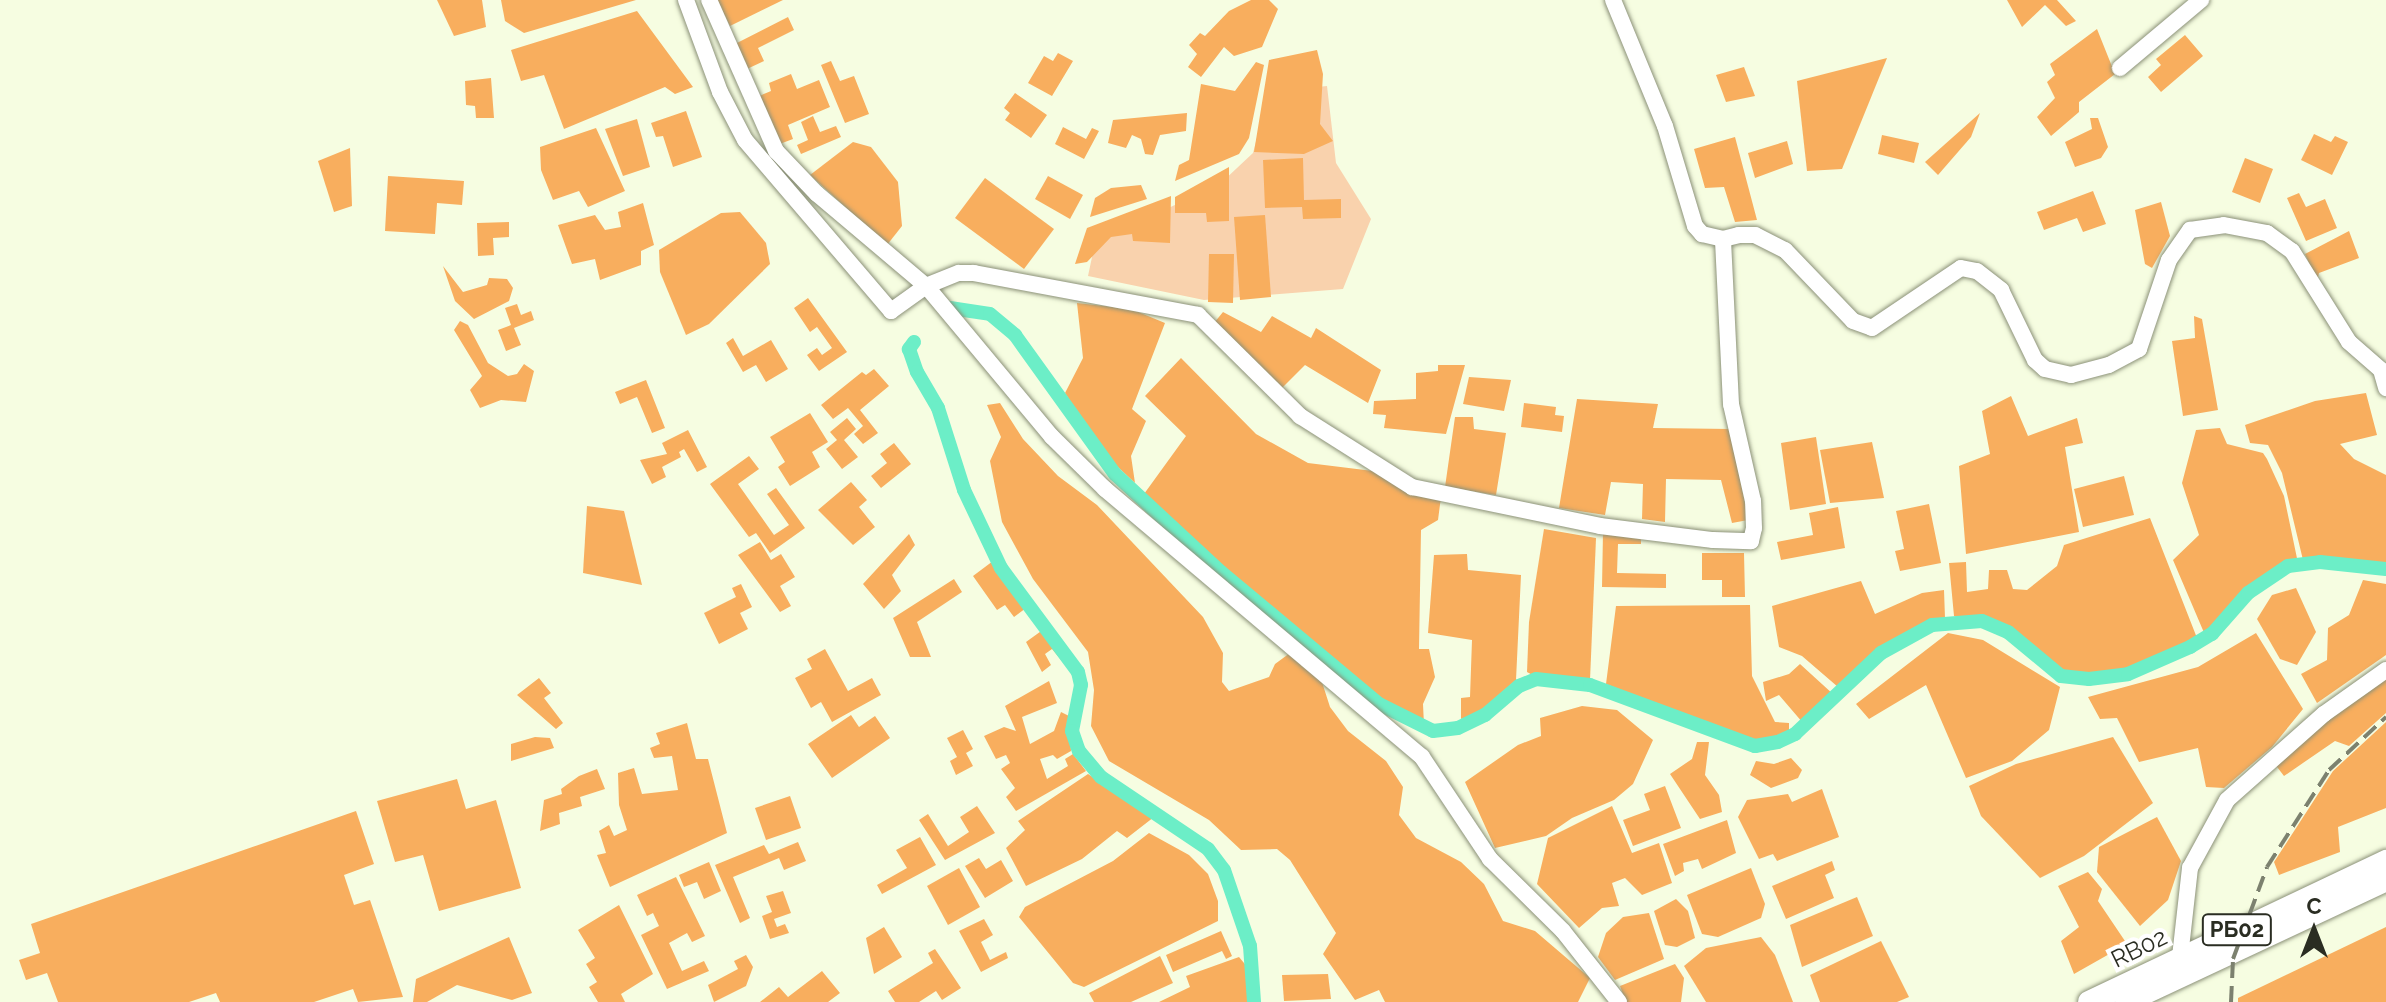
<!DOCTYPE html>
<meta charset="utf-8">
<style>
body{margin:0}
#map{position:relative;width:2386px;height:1002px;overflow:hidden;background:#f6fde1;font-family:Raleway,sans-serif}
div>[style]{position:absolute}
.green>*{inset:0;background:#f9d2ad}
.forest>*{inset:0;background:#f8ae5e}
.canal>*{height:14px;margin:-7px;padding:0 7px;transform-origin:7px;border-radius:7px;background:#6ceec7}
.roads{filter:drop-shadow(0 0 2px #8b9178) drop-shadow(0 0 2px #8b9178)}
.minor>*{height:16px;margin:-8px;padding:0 8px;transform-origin:8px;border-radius:8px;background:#fff}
.highway>*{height:22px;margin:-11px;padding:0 11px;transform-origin:11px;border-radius:11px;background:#fff}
.rail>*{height:4px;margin-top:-2px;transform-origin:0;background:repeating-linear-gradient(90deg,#7c816f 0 16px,transparent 0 24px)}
span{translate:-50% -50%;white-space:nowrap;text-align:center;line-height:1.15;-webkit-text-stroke:8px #fff;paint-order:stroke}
.shield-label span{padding:2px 6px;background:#fff;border:2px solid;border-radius:6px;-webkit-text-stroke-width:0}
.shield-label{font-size:22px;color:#2a2d22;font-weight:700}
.street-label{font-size:24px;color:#2a2d22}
.north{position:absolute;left:2274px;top:890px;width:80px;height:80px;-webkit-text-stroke:6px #fff;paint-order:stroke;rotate:0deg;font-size:22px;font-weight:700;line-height:32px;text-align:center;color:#2a2d22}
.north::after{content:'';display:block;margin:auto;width:28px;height:36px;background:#2a2d22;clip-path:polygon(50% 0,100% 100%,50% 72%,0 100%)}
</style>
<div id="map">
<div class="green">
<div style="clip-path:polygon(1327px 86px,1336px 163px,1371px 219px,1343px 289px,1204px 300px,1088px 276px,1095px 243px,1221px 183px,1253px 153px,1269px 92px)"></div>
</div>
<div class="forest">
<div style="clip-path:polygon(437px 0,482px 0,486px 27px,454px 36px)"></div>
<div style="clip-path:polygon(501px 0,636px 0,524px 33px,505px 21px)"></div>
<div style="clip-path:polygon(717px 0,783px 0,730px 26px)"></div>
<div style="clip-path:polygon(1251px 0,1269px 0,1278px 9px,1262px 47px,1234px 56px,1224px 47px,1201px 77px,1188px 67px,1197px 54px,1189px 45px,1200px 33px,1205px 36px,1229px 11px)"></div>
<div style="clip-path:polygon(2007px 0,2057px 0,2076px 21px,2066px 26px,2045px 5px,2022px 27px)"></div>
<div style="clip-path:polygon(637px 11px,693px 87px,675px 94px,665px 87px,564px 129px,544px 75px,521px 81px,511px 50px)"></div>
<div style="clip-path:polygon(788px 17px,794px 30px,758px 48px,764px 61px,747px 69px,735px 44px)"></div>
<div style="clip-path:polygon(2097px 29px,2115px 74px,2079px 102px,2079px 112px,2051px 136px,2037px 117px,2055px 98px,2047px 82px,2055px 75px,2050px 64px)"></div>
<div style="clip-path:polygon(2185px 35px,2203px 56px,2161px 92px,2148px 77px,2161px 65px,2156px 59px)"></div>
<div style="clip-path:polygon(1317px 50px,1323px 74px,1320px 124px,1333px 141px,1304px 154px,1254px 152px,1269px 60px)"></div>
<div style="clip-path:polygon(1058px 53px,1073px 61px,1052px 96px,1028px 83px,1044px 56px,1053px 61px)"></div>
<div style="clip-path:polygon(1887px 58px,1842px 169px,1807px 171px,1797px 81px)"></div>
<div style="clip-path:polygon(831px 61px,840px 81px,854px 76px,869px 114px,845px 123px,821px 65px)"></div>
<div style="clip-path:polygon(1256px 62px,1264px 65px,1249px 138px,1239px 154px,1175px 181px,1179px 165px,1189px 160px,1201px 84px,1235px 91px)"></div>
<div style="clip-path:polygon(1744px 67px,1755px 96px,1726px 102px,1716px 75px)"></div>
<div style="clip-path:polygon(791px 74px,797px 89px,819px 80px,830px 107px,788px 125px,793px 139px,777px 145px,757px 97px,771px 91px,769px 83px)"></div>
<div style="clip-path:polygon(491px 78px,494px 118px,476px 118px,475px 106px,466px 105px,465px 81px)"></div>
<div style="clip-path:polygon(1015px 93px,1047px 115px,1031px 138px,1005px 120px,1010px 113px,1004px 108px)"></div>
<div style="clip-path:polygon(686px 111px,702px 157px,673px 167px,663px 136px,656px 137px,651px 123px)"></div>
<div style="clip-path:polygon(1187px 113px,1186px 131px,1160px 135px,1153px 155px,1145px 154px,1141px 139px,1132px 135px,1126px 148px,1108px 143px,1113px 120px)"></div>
<div style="clip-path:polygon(1980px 113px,1971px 137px,1938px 175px,1925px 162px)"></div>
<div style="clip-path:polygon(813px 116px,820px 132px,836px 126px,841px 137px,801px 154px,797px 145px,808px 140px,801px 122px)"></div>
<div style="clip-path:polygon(2090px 118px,2098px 118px,2108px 147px,2101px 158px,2075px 167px,2065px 142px,2092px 129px)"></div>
<div style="clip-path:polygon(637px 119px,650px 167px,623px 176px,605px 129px)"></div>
<div style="clip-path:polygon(1063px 127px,1086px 139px,1092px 128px,1099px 131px,1084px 159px,1055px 144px)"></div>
<div style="clip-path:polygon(596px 128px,625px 191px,588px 207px,579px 191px,553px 200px,541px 170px,540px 147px)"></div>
<div style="clip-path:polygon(2314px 134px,2331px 142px,2335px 136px,2348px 142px,2332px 175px,2301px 160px)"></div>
<div style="clip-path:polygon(1882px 135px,1919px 143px,1914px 163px,1878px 154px)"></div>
<div style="clip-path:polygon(1735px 137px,1757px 220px,1735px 222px,1724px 187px,1705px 188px,1694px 149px)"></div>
<div style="clip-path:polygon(1787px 141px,1793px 164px,1755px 178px,1748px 153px)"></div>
<div style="clip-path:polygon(853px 142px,871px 147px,898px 182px,902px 226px,887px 245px,810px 175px)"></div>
<div style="clip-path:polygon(350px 148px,352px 206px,334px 212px,318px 161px)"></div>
<div style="clip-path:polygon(1303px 158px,1304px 200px,1341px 199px,1341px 218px,1303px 219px,1302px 207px,1265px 208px,1263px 160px)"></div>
<div style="clip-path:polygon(2245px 158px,2273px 169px,2260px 203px,2232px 192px)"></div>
<div style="clip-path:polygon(1229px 167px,1229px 221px,1207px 222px,1206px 213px,1175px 213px,1175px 197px)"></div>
<div style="clip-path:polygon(388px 176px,464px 181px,462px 205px,437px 203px,435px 234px,385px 231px)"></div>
<div style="clip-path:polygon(1048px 176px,1083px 195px,1070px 219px,1035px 199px)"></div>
<div style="clip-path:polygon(985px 178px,1054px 229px,1024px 269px,955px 218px)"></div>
<div style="clip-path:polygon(1141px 185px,1147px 199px,1090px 217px,1095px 198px,1111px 188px)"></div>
<div style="clip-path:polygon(2093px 191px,2106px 224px,2083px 232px,2077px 218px,2044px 230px,2037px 212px)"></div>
<div style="clip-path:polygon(2299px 193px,2306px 207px,2325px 199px,2337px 228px,2306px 241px,2287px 198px)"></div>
<div style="clip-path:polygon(1171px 196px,1170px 243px,1133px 241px,1132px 234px,1111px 237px,1087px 262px,1075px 264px,1087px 228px)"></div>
<div style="clip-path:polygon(2161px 202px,2170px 236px,2152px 268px,2145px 264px,2135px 210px)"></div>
<div style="clip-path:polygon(643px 203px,654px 245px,641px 251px,641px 265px,600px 280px,595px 259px,572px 264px,558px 225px,595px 215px,605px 230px,621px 227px,618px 212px)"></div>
<div style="clip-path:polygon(740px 212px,766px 243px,770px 264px,709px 324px,686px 335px,660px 272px,659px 250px,721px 213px)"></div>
<div style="clip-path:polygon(1265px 215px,1271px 297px,1240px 300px,1234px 217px)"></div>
<div style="clip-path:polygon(509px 222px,509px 237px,493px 238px,494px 255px,478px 256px,477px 223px)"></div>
<div style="clip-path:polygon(2349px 231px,2359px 258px,2319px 273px,2317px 281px,2305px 254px)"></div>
<div style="clip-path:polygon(1209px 254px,1234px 254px,1233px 303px,1208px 302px)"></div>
<div style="clip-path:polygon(443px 266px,463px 292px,487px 285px,489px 278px,507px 279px,513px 288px,509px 301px,474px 319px,455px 301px)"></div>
<div style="clip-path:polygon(808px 298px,847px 352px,819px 371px,807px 355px,817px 348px,822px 355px,832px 348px,817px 327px,810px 332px,794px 308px)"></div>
<div style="clip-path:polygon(1077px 303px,1131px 309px,1165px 323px,1132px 409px,1146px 421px,1131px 456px,1135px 483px,1105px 455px,1065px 393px,1083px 358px)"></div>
<div style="clip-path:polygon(517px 304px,521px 315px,531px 311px,534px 320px,514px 328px,521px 345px,506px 351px,498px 330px,511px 325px,505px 308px)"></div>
<div style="clip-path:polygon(1223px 312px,1261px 332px,1272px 316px,1311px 338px,1316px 328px,1381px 370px,1368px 403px,1305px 365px,1282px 388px,1214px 323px)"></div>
<div style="clip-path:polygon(2194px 316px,2202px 319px,2218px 410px,2183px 416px,2172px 341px,2195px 338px)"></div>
<div style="clip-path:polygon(460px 321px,468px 325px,488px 363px,508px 376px,517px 374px,524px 364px,534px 371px,526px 402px,501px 400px,480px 408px,470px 390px,482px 376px,454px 330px)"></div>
<div style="clip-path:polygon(733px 338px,743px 356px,771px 340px,788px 369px,766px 382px,756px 365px,743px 372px,726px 343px)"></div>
<div style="clip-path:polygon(1181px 358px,1256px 434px,1308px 463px,1373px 471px,1441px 497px,1438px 520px,1421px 530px,1419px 649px,1429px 649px,1435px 677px,1423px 704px,1424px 725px,1381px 700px,1223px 569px,1144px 494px,1186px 436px,1145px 396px)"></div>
<div style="clip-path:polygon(1438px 365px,1465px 365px,1446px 434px,1384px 428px,1386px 415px,1373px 414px,1374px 401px,1416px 399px,1416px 373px,1438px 371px)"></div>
<div style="clip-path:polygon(874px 369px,889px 386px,860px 410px,878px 433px,863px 444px,854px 434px,863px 426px,848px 408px,833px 419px,821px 405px,862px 372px,866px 375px)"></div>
<div style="clip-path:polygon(1469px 377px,1511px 380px,1504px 411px,1463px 404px)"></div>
<div style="clip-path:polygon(646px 380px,665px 428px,652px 433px,637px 397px,620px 404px,615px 392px)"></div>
<div style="clip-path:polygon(2366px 393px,2377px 435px,2340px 444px,2354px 459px,2386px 475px,2386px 566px,2303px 560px,2282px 473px,2268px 445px,2250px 443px,2245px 425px,2315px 401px)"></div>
<div style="clip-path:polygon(2011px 396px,2028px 436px,2077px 418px,2083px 443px,2065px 447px,2079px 532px,1966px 554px,1959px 466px,1990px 454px,1982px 411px)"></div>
<div style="clip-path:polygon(1577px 399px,1658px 404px,1653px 428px,1731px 429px,1748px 520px,1732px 523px,1721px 480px,1666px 479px,1665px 522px,1642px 519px,1643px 484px,1611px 482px,1605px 515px,1559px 508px)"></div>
<div style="clip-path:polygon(1000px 403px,1023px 439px,1058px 476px,1097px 505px,1203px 617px,1223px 653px,1222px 682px,1229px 691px,1269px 677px,1275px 664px,1290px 653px,1321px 679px,1330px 707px,1348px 731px,1386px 761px,1403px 787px,1399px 815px,1416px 838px,1461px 862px,1484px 884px,1503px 921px,1535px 931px,1590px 978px,1578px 1002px,1385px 1002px,1379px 990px,1355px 1000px,1323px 954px,1336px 933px,1290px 860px,1277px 849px,1241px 850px,1209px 820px,1109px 761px,1091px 726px,1094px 690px,1088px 652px,1033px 579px,1002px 522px,990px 461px,1001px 437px,987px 405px)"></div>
<div style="clip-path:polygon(1524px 403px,1556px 407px,1555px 415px,1564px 416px,1562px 432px,1521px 427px)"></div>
<div style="clip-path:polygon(810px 413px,828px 442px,812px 452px,820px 467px,790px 486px,778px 467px,785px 462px,770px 437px)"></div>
<div style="clip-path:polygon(1455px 417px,1473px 417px,1474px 429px,1506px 433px,1496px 495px,1445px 487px)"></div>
<div style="clip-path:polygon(847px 418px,856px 429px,844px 440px,858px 457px,842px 469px,826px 449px,837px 440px,830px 432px)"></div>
<div style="clip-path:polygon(2220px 428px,2227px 444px,2263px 453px,2267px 459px,2284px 496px,2298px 563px,2263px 577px,2205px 635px,2173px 560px,2199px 535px,2182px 483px,2196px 430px)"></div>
<div style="clip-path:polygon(688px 430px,707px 467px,697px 472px,684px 449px,679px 452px,681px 457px,662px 467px,666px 477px,652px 484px,640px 460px,667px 454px,662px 443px)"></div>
<div style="clip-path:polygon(1816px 437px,1826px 504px,1790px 510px,1781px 443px)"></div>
<div style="clip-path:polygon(1872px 442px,1884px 498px,1830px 503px,1820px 450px)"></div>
<div style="clip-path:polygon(894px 443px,911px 464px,881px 488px,871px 476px,887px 463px,880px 454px)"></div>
<div style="clip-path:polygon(749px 456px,759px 469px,738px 484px,774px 535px,789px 525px,767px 494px,776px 488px,805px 528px,770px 553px,756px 533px,749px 537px,710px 484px)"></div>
<div style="clip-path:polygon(2124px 476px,2134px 515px,2083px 527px,2074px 489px)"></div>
<div style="clip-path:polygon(851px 482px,867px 500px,859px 507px,875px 527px,853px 545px,818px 510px)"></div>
<div style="clip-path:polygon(1929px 504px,1941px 563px,1900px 571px,1895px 551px,1904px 549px,1896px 511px)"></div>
<div style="clip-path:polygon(587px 506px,624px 511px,642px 585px,583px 573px)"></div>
<div style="clip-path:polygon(1838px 507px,1845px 548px,1781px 560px,1777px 542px,1813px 535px,1809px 513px)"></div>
<div style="clip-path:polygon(2150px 518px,2197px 638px,2128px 671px,2089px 676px,2062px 671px,2009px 628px,1954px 616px,1949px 563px,1966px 562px,1967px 592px,1988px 589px,1989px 570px,2007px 570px,2013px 589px,2027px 590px,2057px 566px,2064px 545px)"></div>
<div style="clip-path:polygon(1544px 529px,1596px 538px,1590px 680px,1536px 677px,1527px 672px,1529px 622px)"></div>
<div style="clip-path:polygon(1603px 532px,1641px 532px,1641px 544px,1618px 544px,1617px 573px,1666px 574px,1666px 588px,1602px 587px)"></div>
<div style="clip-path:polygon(909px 534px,915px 545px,892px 575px,901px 591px,884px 609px,863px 584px)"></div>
<div style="clip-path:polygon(760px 542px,771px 560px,781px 554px,795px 577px,780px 586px,791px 606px,780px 612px,738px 555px)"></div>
<div style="clip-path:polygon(1702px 553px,1744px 553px,1745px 597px,1722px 597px,1722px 580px,1702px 580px)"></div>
<div style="clip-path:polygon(1467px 554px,1468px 570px,1521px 575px,1516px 680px,1477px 714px,1461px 719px,1461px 698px,1470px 697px,1472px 640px,1428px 633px,1434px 555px)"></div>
<div style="clip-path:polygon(993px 561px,1026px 608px,1014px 617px,1005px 605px,997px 610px,973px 576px)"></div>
<div style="clip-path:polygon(954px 579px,962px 592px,917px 622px,931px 657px,910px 657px,893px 618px)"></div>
<div style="clip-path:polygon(2363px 580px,2386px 584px,2386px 655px,2317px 703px,2301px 674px,2327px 660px,2328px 628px,2349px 615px)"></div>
<div style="clip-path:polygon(1861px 581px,1875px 614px,1922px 593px,1944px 590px,1945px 618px,1891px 642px,1838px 687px,1802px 656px,1779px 647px,1772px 606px)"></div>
<div style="clip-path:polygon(741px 584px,752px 607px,740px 613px,748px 629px,719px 644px,704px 613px,736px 597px,732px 588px)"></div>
<div style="clip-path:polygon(2296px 588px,2316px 632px,2297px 665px,2280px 659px,2257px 619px,2272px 595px)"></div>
<div style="clip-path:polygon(1750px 605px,1752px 676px,1775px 722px,1789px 723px,1789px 735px,1756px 744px,1606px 684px,1616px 606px)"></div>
<div style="clip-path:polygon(1044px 629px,1051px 636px,1072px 664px,1067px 667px,1052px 649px,1045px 654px,1051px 665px,1042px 672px,1026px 642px)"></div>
<div style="clip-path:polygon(1948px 633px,1983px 640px,2060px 687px,2049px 730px,2012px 761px,1966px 778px,1926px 685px,1869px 719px,1856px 704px)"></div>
<div style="clip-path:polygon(2256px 633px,2303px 709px,2272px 747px,2224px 788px,2206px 787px,2198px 748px,2139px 762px,2117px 718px,2100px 719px,2088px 697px,2198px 667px)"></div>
<div style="clip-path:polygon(825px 649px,848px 691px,872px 678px,881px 695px,832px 722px,821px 702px,811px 708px,795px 678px,812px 669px,807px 659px)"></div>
<div style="clip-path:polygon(1800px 664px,1834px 695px,1803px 723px,1779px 695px,1766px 701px,1763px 682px,1789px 674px)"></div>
<div style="clip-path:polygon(2386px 674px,2386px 713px,2349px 746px,2335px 741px,2284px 776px,2274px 763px)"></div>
<div style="clip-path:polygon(539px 678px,551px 693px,544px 698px,563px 723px,556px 729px,517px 695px)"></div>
<div style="clip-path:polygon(1049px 681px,1057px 703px,1022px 717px,1030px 744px,1054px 731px,1061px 712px,1069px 716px,1071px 751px,1057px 759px,1053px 755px,1040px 759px,1047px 779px,1068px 766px,1065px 759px,1073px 754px,1086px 771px,1016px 811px,1006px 797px,1015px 788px,1001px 769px,1010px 763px,1006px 755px,996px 759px,984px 736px,1004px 727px,1016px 731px,1005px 706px)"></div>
<div style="clip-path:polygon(1582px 706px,1617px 710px,1653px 740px,1633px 784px,1614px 800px,1572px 818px,1546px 836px,1495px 848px,1465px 782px,1518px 745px,1541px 736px,1540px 718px)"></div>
<div style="clip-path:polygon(851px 715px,859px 727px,875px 716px,890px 738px,832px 778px,808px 744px)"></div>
<div style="clip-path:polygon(2386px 722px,2386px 808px,2338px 827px,2340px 852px,2279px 875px,2274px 862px,2333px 771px)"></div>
<div style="clip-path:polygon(687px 723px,696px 759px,708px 759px,727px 833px,610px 887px,597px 855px,606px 853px,599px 831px,609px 825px,614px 836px,627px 830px,619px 805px,618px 773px,634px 768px,642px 794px,678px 790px,672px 756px,654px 758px,650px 748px,660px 744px,656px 733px)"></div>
<div style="clip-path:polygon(963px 730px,973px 749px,966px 753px,973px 766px,956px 775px,950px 761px,957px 757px,947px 738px)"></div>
<div style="clip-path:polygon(535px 737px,550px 738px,554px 748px,511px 761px,511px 744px)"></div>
<div style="clip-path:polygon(2113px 737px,2153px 803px,2084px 856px,2040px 878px,1981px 816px,1969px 786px,2016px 764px)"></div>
<div style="clip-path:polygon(1697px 742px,1709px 742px,1705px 775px,1719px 795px,1722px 812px,1700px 819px,1670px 774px,1692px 759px)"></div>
<div style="clip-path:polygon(1791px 758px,1802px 770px,1798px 778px,1771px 788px,1750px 775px,1756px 761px,1774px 764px)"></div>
<div style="clip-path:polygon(597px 769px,605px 789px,580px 797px,582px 806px,559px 813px,560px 824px,540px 831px,544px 800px,562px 794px,561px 789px,579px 776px)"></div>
<div style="clip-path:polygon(1088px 774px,1154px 817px,1127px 838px,1117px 831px,1082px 859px,1026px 886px,1006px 848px,1025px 830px,1018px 821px)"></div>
<div style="clip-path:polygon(457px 779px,466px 809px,496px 800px,521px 888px,439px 911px,423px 855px,395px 862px,377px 801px)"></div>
<div style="clip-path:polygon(1665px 786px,1681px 828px,1633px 846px,1623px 820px,1650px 810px,1644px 794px)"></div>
<div style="clip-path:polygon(1822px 789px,1839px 837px,1777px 861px,1773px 854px,1759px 859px,1738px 817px,1747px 800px,1788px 794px,1792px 802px)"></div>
<div style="clip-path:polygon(790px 796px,801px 828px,766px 840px,755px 808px)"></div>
<div style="clip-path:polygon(977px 806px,995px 833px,945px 860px,919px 820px,928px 814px,948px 846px,969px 832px,960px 817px)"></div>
<div style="clip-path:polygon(1612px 806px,1632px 853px,1659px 843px,1672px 883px,1642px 895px,1625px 878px,1612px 883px,1619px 906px,1602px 908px,1579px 928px,1537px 884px,1548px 838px)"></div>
<div style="clip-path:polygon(356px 811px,374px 864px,344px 875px,354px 905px,370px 900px,403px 997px,358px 1002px,353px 989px,314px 1002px,220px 1002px,216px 993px,189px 1002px,58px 1002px,47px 973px,26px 980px,19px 960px,40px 953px,31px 924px)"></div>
<div style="clip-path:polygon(2157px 817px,2181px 861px,2168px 900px,2140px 926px,2097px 872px,2099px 847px)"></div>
<div style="clip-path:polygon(1727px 820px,1736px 853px,1702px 869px,1698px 859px,1683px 863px,1684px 871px,1675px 876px,1663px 844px)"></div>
<div style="clip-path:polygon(1149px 833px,1189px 855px,1208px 874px,1218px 901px,1218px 921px,1084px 987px,1073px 983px,1019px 917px,1025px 907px,1113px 861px)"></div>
<div style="clip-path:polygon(920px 837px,936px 865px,882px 894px,877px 885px,907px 868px,896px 850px)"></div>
<div style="clip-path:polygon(798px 842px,806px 861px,784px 870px,779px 858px,733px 877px,750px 918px,740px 923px,715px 865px,764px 845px,769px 854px)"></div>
<div style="clip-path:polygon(979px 858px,986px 869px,1001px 860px,1013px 881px,985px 898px,965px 866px)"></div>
<div style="clip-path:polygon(1832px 861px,1835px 870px,1825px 875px,1834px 898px,1786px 919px,1772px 886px)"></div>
<div style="clip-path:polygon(709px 862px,721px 891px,704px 899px,697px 882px,684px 887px,679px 875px)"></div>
<div style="clip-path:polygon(959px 868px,980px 907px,948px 925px,927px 886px)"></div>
<div style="clip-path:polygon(1751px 868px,1765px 904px,1761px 918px,1718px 937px,1702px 934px,1687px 895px)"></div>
<div style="clip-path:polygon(2088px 872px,2102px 889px,2098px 901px,2127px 944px,2074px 974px,2061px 941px,2079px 927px,2058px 886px)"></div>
<div style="clip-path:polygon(676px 877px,705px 936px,692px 942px,687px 933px,669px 943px,682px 971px,704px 961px,709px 971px,667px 989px,641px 935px,659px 926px,653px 913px,647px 916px,637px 895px)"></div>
<div style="clip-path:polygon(783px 891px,791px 913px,774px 919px,777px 927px,785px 924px,789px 933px,770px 939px,762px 916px,772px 912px,766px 896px)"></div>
<div style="clip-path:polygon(1857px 897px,1873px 936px,1802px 967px,1790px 925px)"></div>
<div style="clip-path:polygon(1676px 899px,1688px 911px,1695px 938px,1677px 947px,1665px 945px,1654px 911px)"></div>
<div style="clip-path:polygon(619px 905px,653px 974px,621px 994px,625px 1002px,598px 1002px,589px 987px,597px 982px,586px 964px,595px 958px,578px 930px)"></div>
<div style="clip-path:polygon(1649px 913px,1664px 959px,1615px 980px,1598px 957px,1606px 933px,1623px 917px)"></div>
<div style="clip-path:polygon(984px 919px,993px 935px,981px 942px,990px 960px,1006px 952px,1008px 958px,981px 972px,959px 931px)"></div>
<div style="clip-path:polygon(884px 927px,902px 957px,874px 974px,866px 938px)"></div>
<div style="clip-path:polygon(2386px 927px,2386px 1002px,2238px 1002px,2238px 998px)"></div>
<div style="clip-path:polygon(1221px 931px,1232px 956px,1226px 959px,1222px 951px,1173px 972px,1166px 955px)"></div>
<div style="clip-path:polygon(509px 937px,532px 993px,512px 1000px,457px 985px,427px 1002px,413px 1002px,416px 979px)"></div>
<div style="clip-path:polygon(1761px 937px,1775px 955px,1793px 1002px,1706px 1002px,1684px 966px,1706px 948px)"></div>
<div style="clip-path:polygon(1881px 941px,1909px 997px,1897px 1002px,1820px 1002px,1810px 975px)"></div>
<div style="clip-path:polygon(935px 949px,961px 988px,942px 1000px,936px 991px,919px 1002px,895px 1002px,888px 991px,933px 963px,928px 953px)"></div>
<div style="clip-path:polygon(746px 955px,753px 967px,746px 986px,714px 1002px,708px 985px,738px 969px,734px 961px)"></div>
<div style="clip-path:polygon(1160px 956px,1173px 983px,1131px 1002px,1094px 1002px,1089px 993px)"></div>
<div style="clip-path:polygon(1239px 957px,1249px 969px,1249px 1002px,1159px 1002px,1190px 987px,1186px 976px)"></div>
<div style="clip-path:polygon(1675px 964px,1684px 978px,1681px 1002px,1626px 1002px,1620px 986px)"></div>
<div style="clip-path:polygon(822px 971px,840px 993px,828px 1002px,760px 1002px,779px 987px,788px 997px)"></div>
<div style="clip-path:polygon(1328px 974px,1331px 999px,1284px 1001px,1282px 975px)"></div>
</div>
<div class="canal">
<div style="left:950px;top:308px;width:40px;rotate:8.5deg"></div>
<div style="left:990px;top:314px;width:33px;rotate:40deg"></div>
<div style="left:1015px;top:335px;width:171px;rotate:54.3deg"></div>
<div style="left:1115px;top:474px;width:144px;rotate:42.8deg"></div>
<div style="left:1221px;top:572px;width:206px;rotate:39.9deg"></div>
<div style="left:1379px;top:704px;width:60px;rotate:26.6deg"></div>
<div style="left:1433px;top:731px;width:25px;rotate:-7deg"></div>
<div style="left:1458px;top:728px;width:30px;rotate:-26deg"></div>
<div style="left:1485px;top:715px;width:45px;rotate:-40.5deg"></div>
<div style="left:1519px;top:686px;width:18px;rotate:-22deg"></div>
<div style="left:1536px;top:679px;width:54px;rotate:6.3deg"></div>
<div style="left:1590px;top:685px;width:176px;rotate:20.3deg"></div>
<div style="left:1755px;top:746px;width:23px;rotate:-10deg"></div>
<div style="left:1778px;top:742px;width:19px;rotate:-25deg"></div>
<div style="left:1795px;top:734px;width:118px;rotate:-43.3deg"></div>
<div style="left:1881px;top:653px;width:58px;rotate:-28.8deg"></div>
<div style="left:1932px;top:625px;width:50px;rotate:-4.6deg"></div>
<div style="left:1982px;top:621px;width:28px;rotate:23deg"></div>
<div style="left:2008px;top:632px;width:69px;rotate:39.7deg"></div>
<div style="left:2061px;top:676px;width:28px;rotate:6deg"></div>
<div style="left:2089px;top:679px;width:39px;rotate:-7deg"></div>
<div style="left:2128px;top:674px;width:68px;rotate:-23.5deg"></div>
<div style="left:2190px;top:647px;width:26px;rotate:-31deg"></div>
<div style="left:2212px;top:634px;width:55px;rotate:-48.7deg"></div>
<div style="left:2248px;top:593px;width:48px;rotate:-34deg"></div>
<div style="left:2288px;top:566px;width:32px;rotate:-7deg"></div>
<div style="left:2320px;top:562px;width:66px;rotate:6.1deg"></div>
<div style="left:914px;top:342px;width:9px;rotate:126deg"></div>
<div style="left:909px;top:349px;width:24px;rotate:71deg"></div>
<div style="left:917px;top:372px;width:42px;rotate:59.7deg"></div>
<div style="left:938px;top:408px;width:86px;rotate:72.4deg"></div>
<div style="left:964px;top:490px;width:86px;rotate:64.6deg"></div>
<div style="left:1001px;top:568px;width:129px;rotate:53.5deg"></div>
<div style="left:1078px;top:672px;width:13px;rotate:77deg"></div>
<div style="left:1081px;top:685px;width:47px;rotate:101.1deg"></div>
<div style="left:1072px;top:731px;width:21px;rotate:71deg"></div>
<div style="left:1079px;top:751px;width:34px;rotate:50deg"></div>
<div style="left:1101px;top:777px;width:129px;rotate:33.9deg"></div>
<div style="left:1208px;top:849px;width:26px;rotate:53deg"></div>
<div style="left:1224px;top:870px;width:80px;rotate:71.1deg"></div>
<div style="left:1250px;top:946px;width:56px;rotate:85.9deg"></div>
</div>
<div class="roads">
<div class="minor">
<div style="left:686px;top:0;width:98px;rotate:69.7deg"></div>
<div style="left:720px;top:92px;width:54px;rotate:62.5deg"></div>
<div style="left:745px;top:140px;width:225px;rotate:49.5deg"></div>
<div style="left:891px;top:311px;width:43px;rotate:-35.5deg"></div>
<div style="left:926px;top:286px;width:143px;rotate:-139.8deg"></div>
<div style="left:817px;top:194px;width:59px;rotate:-133.6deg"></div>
<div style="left:776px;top:151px;width:165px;rotate:-113.9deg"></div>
<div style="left:1613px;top:0;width:136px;rotate:67.6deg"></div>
<div style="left:1665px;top:126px;width:104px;rotate:73.3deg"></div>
<div style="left:1695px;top:226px;width:11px;rotate:49deg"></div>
<div style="left:1702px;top:234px;width:22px;rotate:13deg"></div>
<div style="left:2120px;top:68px;width:106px;rotate:-40deg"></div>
<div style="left:2180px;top:957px;width:90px;rotate:-83.6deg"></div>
<div style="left:2190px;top:868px;width:77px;rotate:-61.4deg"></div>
<div style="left:2227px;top:800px;width:130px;rotate:-41.6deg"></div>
<div style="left:2324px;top:714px;width:76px;rotate:-35.4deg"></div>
<div style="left:1619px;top:1002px;width:90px;rotate:-128.3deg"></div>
<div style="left:1563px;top:931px;width:103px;rotate:-135.4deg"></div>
<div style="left:1490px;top:859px;width:123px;rotate:-123.7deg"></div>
<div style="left:1422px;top:757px;width:415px;rotate:-139.8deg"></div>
<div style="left:1105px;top:489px;width:74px;rotate:-135.5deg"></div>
<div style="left:1052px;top:437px;width:197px;rotate:-129.8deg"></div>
<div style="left:926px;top:286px;width:35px;rotate:-22deg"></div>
<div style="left:959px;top:273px;width:15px"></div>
<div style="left:974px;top:273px;width:228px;rotate:10.6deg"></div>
<div style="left:1198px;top:315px;width:144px;rotate:44.7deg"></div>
<div style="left:1300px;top:416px;width:133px;rotate:32.4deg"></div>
<div style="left:1412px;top:487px;width:192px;rotate:11.7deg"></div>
<div style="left:1600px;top:526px;width:114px;rotate:7.1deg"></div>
<div style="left:1713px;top:540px;width:38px;rotate:2deg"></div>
<div style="left:1751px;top:541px;width:13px;rotate:-77deg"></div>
<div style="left:1754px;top:528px;width:27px;rotate:-92deg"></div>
<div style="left:1753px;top:501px;width:99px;rotate:-102.8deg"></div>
<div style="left:1731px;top:404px;width:165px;rotate:-92.8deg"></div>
<div style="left:1723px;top:239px;width:16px;rotate:-14deg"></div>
<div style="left:1739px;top:235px;width:16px"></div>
<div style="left:1755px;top:235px;width:34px;rotate:27deg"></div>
<div style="left:1785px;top:250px;width:98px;rotate:46.2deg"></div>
<div style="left:1853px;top:321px;width:20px;rotate:20deg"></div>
<div style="left:1872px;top:328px;width:107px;rotate:-34deg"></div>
<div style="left:1961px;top:268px;width:16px;rotate:11deg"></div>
<div style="left:1977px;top:271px;width:31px;rotate:38deg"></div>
<div style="left:2001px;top:290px;width:78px;rotate:64.1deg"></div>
<div style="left:2035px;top:360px;width:13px;rotate:42deg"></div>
<div style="left:2045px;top:369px;width:27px;rotate:13deg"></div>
<div style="left:2071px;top:375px;width:39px;rotate:-15deg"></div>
<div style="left:2109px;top:365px;width:34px;rotate:-28deg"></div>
<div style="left:2139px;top:349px;width:94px;rotate:-71.4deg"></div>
<div style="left:2169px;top:260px;width:37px;rotate:-55deg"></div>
<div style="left:2190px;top:230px;width:34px;rotate:-8deg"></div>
<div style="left:2224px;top:225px;width:44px;rotate:10.5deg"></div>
<div style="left:2267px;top:233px;width:31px;rotate:36deg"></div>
<div style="left:2292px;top:251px;width:107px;rotate:57.9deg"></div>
<div style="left:2349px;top:342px;width:43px;rotate:41.2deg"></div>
<div style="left:2381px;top:370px;width:19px;rotate:74deg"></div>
</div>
<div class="highway">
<div style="left:2089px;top:1002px;width:329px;rotate:-25.4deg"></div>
<div style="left:2126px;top:1002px;width:287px;rotate:-25.1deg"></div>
</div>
</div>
<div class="rail">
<div style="left:2231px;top:1002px;width:43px;rotate:-87.3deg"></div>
<div style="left:2233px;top:959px;width:98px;rotate:-69.7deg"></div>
<div style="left:2267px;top:867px;width:115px;rotate:-57.4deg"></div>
<div style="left:2329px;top:770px;width:78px;rotate:-42.9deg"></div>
</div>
<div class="shield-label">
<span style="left:2237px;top:930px">РБ02</span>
</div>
<div class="street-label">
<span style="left:2139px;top:948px;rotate:-26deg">RB02</span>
</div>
<div class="north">С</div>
</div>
